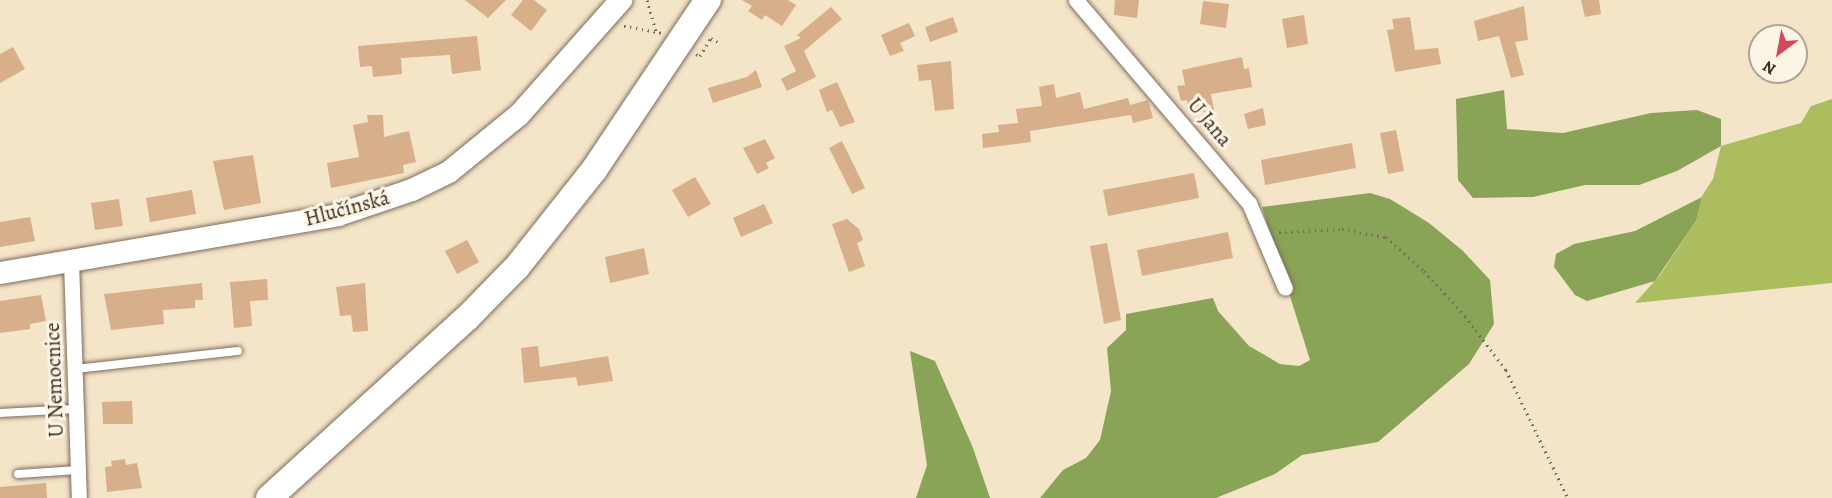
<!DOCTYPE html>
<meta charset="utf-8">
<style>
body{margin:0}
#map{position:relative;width:1832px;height:498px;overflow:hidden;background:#f4e4c8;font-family:Alegreya,serif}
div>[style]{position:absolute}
.green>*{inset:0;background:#acbd60}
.forest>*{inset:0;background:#89a456}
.building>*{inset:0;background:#d7af8a}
.path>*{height:3px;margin-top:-1.5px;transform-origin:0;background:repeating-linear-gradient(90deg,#7c6b5a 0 1.5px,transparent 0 6px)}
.roads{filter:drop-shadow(0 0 2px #7c6b5a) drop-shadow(0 0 2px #7c6b5a)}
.lane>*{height:8px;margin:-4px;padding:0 4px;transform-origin:4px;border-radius:4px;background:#fff}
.street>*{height:15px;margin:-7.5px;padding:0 7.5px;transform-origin:7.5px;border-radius:7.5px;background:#fff}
.secondary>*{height:22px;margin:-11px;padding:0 11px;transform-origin:11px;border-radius:11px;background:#fff}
.primary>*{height:26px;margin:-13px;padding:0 13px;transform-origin:13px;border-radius:13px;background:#fff}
span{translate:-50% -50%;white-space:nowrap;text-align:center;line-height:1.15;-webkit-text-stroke:6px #fcf5e5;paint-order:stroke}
.street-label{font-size:21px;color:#3b2a1e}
.north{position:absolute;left:1748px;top:24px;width:60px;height:60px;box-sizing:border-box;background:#fcf5e5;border:2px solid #afa495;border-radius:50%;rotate:212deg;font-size:16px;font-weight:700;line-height:24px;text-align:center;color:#3b2a1e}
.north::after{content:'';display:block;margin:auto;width:21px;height:27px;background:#d1495b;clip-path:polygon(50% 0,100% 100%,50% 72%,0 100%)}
</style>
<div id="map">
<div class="green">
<div style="clip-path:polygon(1832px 99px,1832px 283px,1635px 303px,1660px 275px,1696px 221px,1702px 196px,1713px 179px,1721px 146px,1801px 123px,1811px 106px)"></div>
</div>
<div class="forest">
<div style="clip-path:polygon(1504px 90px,1507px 129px,1563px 133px,1651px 113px,1697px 110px,1721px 119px,1721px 146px,1677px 171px,1639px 185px,1585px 185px,1533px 197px,1473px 198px,1458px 180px,1456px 99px)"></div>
<div style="clip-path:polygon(1370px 193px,1390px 199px,1429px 223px,1463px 251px,1490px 280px,1494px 324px,1469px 364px,1378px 442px,1302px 455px,1275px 474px,1216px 498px,1040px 498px,1063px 470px,1086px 458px,1100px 440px,1111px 391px,1107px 348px,1126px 330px,1126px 314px,1213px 298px,1218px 311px,1249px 346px,1280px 364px,1299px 366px,1310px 360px,1262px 207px)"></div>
<div style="clip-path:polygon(1702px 197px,1696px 221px,1655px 281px,1587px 301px,1575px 295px,1554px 267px,1556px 254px,1574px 244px,1635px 231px)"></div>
<div style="clip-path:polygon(910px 351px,935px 361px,973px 448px,990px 498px,916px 498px,927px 465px)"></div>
</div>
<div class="building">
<div style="clip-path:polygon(465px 0,506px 0,488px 18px)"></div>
<div style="clip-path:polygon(523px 0,534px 0,547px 10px,531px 31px,511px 15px)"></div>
<div style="clip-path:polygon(742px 0,788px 0,796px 5px,782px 26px,765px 15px,762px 20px,748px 11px,752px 6px)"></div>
<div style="clip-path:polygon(1115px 0,1139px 0,1137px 18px,1114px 15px)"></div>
<div style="clip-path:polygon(1581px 0,1599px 0,1601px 14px,1585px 17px)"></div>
<div style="clip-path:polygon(1203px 1px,1229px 4px,1226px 28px,1200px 24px)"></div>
<div style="clip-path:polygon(1524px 6px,1528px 40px,1515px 42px,1524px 75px,1511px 78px,1499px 36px,1478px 41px,1474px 21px)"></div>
<div style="clip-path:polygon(831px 7px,842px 19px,804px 51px,816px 77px,787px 91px,781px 79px,796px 71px,784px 46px,801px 38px,797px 35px)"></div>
<div style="clip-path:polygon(1304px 15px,1308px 44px,1287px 48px,1282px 19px)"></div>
<div style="clip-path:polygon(953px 17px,958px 32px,930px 42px,925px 27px)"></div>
<div style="clip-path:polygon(1410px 17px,1415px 50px,1438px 48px,1441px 64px,1395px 72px,1387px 30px,1394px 29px,1392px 19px)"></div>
<div style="clip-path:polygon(909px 23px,915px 36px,900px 43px,904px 51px,890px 56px,881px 35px)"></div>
<div style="clip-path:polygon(477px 36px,481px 70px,452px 74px,450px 55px,401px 58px,402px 74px,373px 77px,372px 66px,360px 67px,358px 46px)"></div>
<div style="clip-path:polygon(13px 47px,25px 69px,0 83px,0 54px)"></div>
<div style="clip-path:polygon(1242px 57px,1244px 69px,1249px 68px,1252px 87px,1211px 94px,1214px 110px,1197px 113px,1196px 105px,1188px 107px,1187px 100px,1181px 101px,1177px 86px,1185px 85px,1182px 70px)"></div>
<div style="clip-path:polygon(951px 61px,954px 109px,935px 111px,931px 80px,919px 81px,917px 65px)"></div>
<div style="clip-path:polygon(756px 70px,762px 87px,713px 103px,708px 88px,747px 77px)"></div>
<div style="clip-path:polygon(837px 82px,855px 122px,840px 127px,832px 110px,827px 112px,819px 90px)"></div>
<div style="clip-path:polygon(1054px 84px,1056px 98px,1080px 92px,1084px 109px,1128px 98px,1130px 105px,1148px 100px,1153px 118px,1133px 123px,1131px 115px,1030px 131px,1031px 142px,983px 148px,982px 134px,999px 132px,998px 125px,1018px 123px,1016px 109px,1042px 106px,1039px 87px)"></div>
<div style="clip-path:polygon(1263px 108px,1266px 125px,1248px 129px,1244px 114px)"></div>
<div style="clip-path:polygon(367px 115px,383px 115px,384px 137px,409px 131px,416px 162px,403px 165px,404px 173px,331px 188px,327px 163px,359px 157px,353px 125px,368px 122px)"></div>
<div style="clip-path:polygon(1396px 130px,1404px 171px,1388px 174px,1380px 133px)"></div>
<div style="clip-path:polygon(765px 139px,775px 158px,766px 163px,769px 168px,757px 174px,743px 148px)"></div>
<div style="clip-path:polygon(842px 141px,865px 188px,852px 194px,829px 148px)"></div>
<div style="clip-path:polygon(1352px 143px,1356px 168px,1265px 185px,1261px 160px)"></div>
<div style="clip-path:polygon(253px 155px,261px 203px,224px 210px,213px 161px)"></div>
<div style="clip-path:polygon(1194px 173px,1199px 198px,1108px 216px,1103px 190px)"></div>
<div style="clip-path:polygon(695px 177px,711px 204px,688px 217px,672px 190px)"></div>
<div style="clip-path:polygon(192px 190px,196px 214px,150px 222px,146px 198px)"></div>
<div style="clip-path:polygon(119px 199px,123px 226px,95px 230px,91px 203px)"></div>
<div style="clip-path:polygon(764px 204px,773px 223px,741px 237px,733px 218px)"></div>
<div style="clip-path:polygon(30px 217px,35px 241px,0 247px,0 222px)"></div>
<div style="clip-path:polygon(847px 219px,859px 229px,863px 240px,857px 243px,865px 266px,849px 272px,832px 224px)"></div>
<div style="clip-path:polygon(1228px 232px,1233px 258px,1142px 276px,1137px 250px)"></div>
<div style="clip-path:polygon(467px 240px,479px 262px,457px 274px,445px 251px)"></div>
<div style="clip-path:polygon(1107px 243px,1121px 320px,1104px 324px,1090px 246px)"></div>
<div style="clip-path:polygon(644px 248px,649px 274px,610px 283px,605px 257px)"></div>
<div style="clip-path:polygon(267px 279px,268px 300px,250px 301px,252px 326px,234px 328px,230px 282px)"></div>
<div style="clip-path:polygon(202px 283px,203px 300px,195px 300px,195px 308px,163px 310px,164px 324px,111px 330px,104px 294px)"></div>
<div style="clip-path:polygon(365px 283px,368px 331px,353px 332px,351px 315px,340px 316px,336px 287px)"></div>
<div style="clip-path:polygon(41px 295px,46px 321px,30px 324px,30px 329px,0 333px,0 301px)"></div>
<div style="clip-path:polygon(538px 346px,540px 367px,608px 356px,613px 381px,578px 386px,576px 377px,524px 383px,521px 348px)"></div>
<div style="clip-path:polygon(132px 401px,133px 424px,103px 424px,102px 402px)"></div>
<div style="clip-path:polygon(125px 459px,126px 465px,137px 463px,142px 488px,107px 492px,105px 467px,112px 466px,111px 461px)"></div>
<div style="clip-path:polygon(46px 483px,47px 498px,0 498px,0 487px)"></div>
</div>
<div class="path">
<div style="left:647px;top:0;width:32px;rotate:74deg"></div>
<div style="left:624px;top:26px;width:39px;rotate:10deg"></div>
<div style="left:696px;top:54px;width:4px;rotate:27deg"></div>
<div style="left:700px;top:56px;width:21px;rotate:-59deg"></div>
<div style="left:711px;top:38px;width:8px;rotate:30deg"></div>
<div style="left:1279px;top:232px;width:63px;rotate:-2.7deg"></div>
<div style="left:1342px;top:229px;width:45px;rotate:10.3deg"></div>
<div style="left:1386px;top:237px;width:51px;rotate:41.8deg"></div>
<div style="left:1424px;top:271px;width:61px;rotate:47.7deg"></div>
<div style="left:1465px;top:316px;width:68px;rotate:52.8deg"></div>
<div style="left:1506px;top:370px;width:142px;rotate:64.2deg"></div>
</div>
<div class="roads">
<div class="lane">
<div style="left:75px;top:369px;width:164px;rotate:-6.3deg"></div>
<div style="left:0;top:413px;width:76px;rotate:-3deg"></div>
<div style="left:18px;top:474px;width:60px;rotate:-3.8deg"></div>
</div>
<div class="street">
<div style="left:1076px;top:0;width:267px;rotate:49.6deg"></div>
<div style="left:1249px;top:203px;width:92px;rotate:67deg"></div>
<div style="left:71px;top:261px;width:237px;rotate:88.1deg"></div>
</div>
<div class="secondary">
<div style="left:0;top:273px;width:343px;rotate:-9.7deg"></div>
<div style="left:338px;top:215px;width:78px;rotate:-18.7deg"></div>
<div style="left:412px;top:190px;width:41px;rotate:-25.9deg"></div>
<div style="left:449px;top:172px;width:90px;rotate:-39.2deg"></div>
<div style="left:519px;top:115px;width:154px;rotate:-48.4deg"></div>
</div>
<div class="primary">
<div style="left:269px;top:498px;width:268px;rotate:-42.3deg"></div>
<div style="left:467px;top:318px;width:71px;rotate:-45.6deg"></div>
<div style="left:517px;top:267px;width:124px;rotate:-51.6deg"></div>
<div style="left:594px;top:170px;width:205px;rotate:-56.2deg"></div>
</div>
</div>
<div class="street-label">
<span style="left:1210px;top:122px;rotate:50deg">U Jana</span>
<span style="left:347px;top:208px;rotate:-15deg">Hlučínská</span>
<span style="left:54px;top:380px;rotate:-92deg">U Nemocnice</span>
</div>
<div class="north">N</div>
</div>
